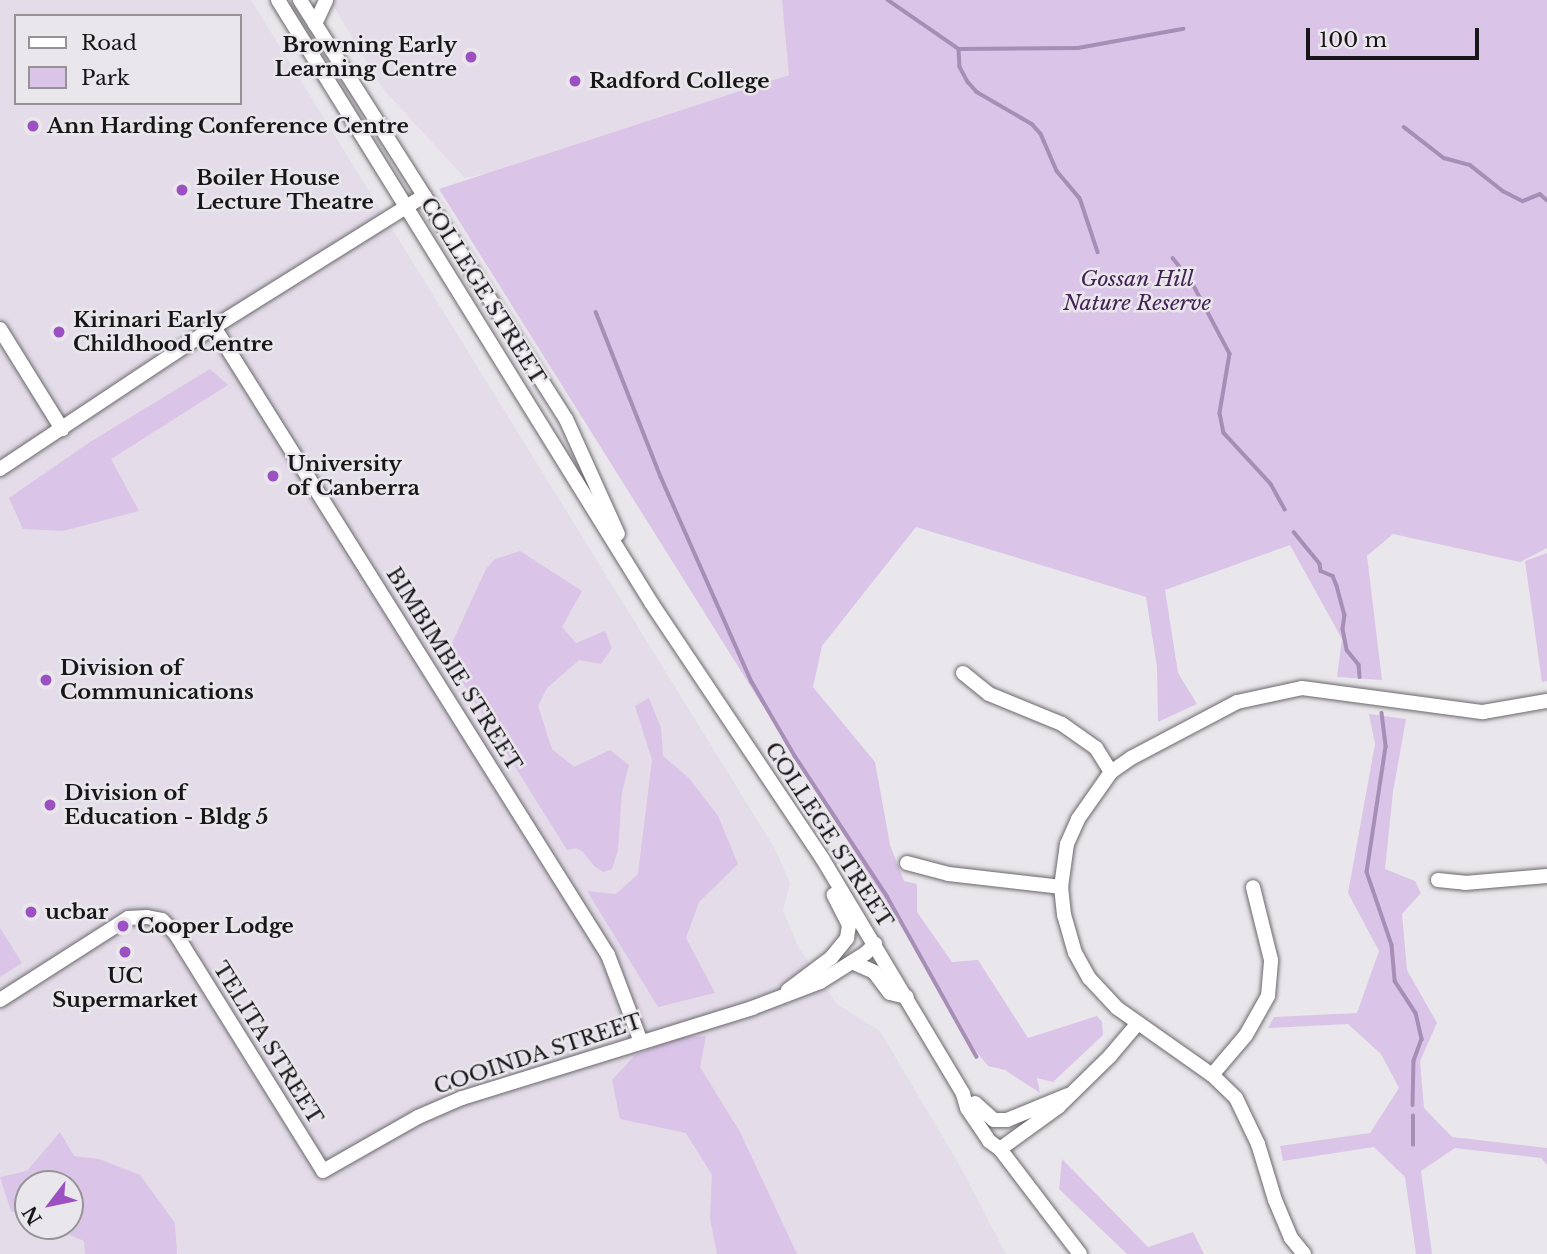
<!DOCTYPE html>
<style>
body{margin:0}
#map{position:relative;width:1547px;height:1254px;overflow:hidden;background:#eae7ec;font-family:"Libre Baskerville",serif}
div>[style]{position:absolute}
.built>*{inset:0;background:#e4dce8}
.green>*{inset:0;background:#dac4e7}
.stream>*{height:3.5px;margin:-1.75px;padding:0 1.75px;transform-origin:1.75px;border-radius:1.75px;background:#a78eb7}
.roads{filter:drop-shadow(0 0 2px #6b686d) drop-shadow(0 0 2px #6b686d)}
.minor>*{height:14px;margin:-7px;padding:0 7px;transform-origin:7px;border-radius:7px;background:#fff}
.dots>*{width:19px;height:19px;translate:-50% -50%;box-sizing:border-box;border:4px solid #eae7ec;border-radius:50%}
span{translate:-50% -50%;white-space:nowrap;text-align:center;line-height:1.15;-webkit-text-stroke:5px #eae7ec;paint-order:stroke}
.poi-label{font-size:21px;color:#181618;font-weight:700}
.right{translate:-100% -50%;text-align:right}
.left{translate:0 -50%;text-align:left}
.park-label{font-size:21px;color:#422154;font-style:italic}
.street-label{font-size:21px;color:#181618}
.legend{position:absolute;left:14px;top:14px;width:228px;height:91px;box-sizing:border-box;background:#eae7ec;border:2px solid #969397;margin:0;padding:9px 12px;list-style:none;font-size:21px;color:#181618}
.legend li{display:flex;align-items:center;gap:14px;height:35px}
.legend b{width:35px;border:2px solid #969397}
.north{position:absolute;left:14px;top:1170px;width:70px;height:70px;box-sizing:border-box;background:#eae7ec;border:2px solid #969397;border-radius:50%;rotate:238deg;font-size:19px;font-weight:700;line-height:28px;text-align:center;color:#181618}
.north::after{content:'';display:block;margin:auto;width:24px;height:32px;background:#9c51c3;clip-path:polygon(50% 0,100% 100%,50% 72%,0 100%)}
.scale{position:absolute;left:1306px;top:28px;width:173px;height:32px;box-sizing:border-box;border:4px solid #181618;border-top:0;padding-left:9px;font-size:21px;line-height:24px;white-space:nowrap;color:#181618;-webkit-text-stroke:5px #eae7ec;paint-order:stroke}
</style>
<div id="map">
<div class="built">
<div style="clip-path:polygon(evenodd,0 0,251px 0,775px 849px,790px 883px,783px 911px,799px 948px,837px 1004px,880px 1031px,960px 1166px,1006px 1254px,0 1254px,0 0,16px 16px,240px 16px,240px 103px,16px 103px,16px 16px,0 0,28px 1184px,70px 1184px,70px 1226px,28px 1226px,28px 1184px)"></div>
<div style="clip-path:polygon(330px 0,783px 0,790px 74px,603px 148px,465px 178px,383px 89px)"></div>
</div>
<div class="green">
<div style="clip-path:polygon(782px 0,1547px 0,1547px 548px,1520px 562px,1393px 534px,1367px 556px,1382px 680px,1337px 677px,1342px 639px,1290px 545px,1165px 590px,1178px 673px,1197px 704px,1158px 722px,1157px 667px,1146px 597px,916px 527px,822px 646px,813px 687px,875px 762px,890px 845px,904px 881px,917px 884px,917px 912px,952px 962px,978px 960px,1028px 1038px,1097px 1016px,1102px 1022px,1103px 1035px,1053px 1082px,1037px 1078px,1040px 1093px,1005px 1070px,988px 1066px,975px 1050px,949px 1003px,439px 189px,789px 75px)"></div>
<div style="clip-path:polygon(210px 369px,228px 385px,111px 459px,139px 511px,63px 531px,23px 529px,9px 498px,90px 442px)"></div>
<div style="clip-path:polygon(520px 551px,582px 591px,562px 627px,576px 643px,605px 631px,612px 648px,601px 664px,579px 660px,547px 688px,538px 706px,552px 749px,574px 767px,610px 750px,629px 765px,622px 792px,618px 850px,612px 869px,603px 872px,594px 866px,583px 852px,576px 848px,567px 850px,446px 656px,486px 569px,495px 559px)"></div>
<div style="clip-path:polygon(1547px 553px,1547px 681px,1542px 682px,1525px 561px)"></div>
<div style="clip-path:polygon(649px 698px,661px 728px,663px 756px,689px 778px,718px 816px,738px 864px,699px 902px,686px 938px,715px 993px,658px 1007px,587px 891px,616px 894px,638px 874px,652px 760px,635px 706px)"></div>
<div style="clip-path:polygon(1369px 714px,1406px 719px,1393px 792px,1385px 869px,1415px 881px,1421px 893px,1402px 914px,1407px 970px,1437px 1023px,1420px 1061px,1424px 1108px,1452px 1137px,1547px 1148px,1547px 1165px,1541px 1158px,1455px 1148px,1421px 1171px,1432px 1254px,1416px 1254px,1405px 1177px,1374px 1147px,1283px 1161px,1280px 1146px,1370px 1133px,1399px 1088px,1381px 1054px,1348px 1024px,1268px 1028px,1274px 1017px,1357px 1013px,1379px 951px,1348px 893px,1375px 744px)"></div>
<div style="clip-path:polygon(0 928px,22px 963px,0 977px)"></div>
<div style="clip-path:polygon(706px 1036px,700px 1067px,740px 1132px,797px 1254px,717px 1254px,710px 1218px,712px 1175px,686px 1133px,620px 1119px,612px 1080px,635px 1055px,679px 1037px)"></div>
<div style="clip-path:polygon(60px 1132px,74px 1156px,99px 1159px,140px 1175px,175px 1223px,177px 1254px,85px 1254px,84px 1241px,48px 1226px,70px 1226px,70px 1184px,28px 1184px,28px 1218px,11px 1211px,0 1177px,27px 1171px)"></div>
<div style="clip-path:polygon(1062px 1159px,1148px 1247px,1193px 1232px,1204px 1254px,1127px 1254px,1059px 1189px)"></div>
</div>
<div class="stream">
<div style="left:888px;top:0;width:86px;rotate:34.6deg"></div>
<div style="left:959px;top:49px;width:119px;rotate:-0.5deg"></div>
<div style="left:1078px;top:48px;width:107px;rotate:-10.3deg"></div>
<div style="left:959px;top:49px;width:18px;rotate:87deg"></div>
<div style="left:960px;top:67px;width:17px;rotate:62deg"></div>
<div style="left:968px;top:82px;width:13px;rotate:48deg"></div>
<div style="left:977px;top:92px;width:64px;rotate:30.2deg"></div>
<div style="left:1032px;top:124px;width:13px;rotate:48deg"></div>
<div style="left:1041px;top:134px;width:40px;rotate:66.6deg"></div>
<div style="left:1057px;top:171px;width:35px;rotate:50deg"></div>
<div style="left:1080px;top:198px;width:57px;rotate:71.6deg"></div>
<div style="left:1404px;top:127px;width:51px;rotate:37.8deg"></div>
<div style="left:1444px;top:158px;width:27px;rotate:15deg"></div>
<div style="left:1470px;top:165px;width:42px;rotate:38.2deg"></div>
<div style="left:1503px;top:191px;width:22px;rotate:27deg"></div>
<div style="left:1523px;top:201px;width:18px;rotate:-22deg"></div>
<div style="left:1540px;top:194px;width:9px;rotate:41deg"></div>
<div style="left:1173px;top:258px;width:33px;rotate:52deg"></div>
<div style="left:1193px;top:284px;width:79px;rotate:62.1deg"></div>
<div style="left:1230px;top:354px;width:60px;rotate:99.6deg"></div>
<div style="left:1220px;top:413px;width:20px;rotate:79deg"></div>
<div style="left:1224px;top:433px;width:69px;rotate:47.3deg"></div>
<div style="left:1271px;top:484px;width:29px;rotate:61deg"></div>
<div style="left:596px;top:312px;width:177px;rotate:68.5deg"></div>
<div style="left:661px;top:477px;width:224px;rotate:66.1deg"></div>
<div style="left:752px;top:682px;width:86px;rotate:59.8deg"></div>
<div style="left:795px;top:756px;width:168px;rotate:56.7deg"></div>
<div style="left:887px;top:896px;width:184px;rotate:60.8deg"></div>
<div style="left:1294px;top:532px;width:41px;rotate:50.9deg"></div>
<div style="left:1320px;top:564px;width:7px;rotate:82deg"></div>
<div style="left:1321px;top:571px;width:13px;rotate:23deg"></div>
<div style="left:1333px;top:576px;width:11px;rotate:68deg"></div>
<div style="left:1337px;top:586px;width:30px;rotate:75deg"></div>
<div style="left:1345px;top:615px;width:14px;rotate:98deg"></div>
<div style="left:1343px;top:629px;width:21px;rotate:79deg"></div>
<div style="left:1347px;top:650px;width:19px;rotate:51deg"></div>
<div style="left:1359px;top:665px;width:12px;rotate:85deg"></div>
<div style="left:1382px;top:713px;width:34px;rotate:83deg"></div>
<div style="left:1386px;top:747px;width:126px;rotate:98.6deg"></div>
<div style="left:1367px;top:872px;width:77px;rotate:71.1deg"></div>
<div style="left:1392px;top:945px;width:36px;rotate:85deg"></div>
<div style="left:1395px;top:981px;width:38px;rotate:57deg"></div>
<div style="left:1416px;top:1013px;width:27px;rotate:77deg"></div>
<div style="left:1422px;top:1039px;width:23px;rotate:110deg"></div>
<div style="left:1414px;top:1061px;width:44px;rotate:91.3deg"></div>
<div style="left:1413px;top:1145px;width:29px;rotate:-90deg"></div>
</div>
<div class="roads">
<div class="minor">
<div style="left:278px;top:0;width:710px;rotate:58.23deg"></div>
<div style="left:652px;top:604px;width:306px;rotate:56.2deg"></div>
<div style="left:822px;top:858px;width:275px;rotate:59.1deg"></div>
<div style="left:963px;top:1094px;width:15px;rotate:74deg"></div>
<div style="left:967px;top:1108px;width:40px;rotate:56deg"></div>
<div style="left:989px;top:1141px;width:14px;rotate:36deg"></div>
<div style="left:1000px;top:1149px;width:132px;rotate:52.7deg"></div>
<div style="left:300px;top:0;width:496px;rotate:57.6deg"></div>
<div style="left:566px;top:419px;width:126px;rotate:65.7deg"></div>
<div style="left:315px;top:24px;width:26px;rotate:-65deg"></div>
<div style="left:214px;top:327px;width:741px;rotate:57.9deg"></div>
<div style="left:608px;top:955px;width:93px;rotate:69.2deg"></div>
<div style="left:0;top:329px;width:118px;rotate:58.2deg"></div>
<div style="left:0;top:469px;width:257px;rotate:-33.6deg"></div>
<div style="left:214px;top:327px;width:248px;rotate:-32deg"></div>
<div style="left:963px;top:673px;width:33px;rotate:39deg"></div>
<div style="left:989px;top:694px;width:79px;rotate:22.3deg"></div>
<div style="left:1062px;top:724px;width:42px;rotate:35.2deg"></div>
<div style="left:1096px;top:748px;width:28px;rotate:58deg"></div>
<div style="left:907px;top:863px;width:43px;rotate:14.7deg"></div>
<div style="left:949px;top:874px;width:113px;rotate:6.6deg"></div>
<div style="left:1438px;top:880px;width:27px;rotate:6deg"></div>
<div style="left:1465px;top:883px;width:82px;rotate:-4.9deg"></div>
<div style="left:852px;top:962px;width:24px;rotate:24deg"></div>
<div style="left:874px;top:972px;width:26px;rotate:53deg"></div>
<div style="left:890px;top:993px;width:17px;rotate:13deg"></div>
<div style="left:788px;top:990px;width:54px;rotate:-36.7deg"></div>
<div style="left:831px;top:958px;width:26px;rotate:-51deg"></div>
<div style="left:847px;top:938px;width:13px;rotate:-81deg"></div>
<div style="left:849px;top:925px;width:34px;rotate:-117deg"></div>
<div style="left:0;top:1000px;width:152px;rotate:-32.6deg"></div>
<div style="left:128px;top:918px;width:19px;rotate:-3deg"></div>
<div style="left:147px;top:917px;width:15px;rotate:11deg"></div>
<div style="left:162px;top:920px;width:18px;rotate:45deg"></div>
<div style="left:175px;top:933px;width:280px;rotate:58.1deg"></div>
<div style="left:323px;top:1171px;width:109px;rotate:-29.6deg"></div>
<div style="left:418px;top:1117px;width:48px;rotate:-23.4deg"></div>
<div style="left:462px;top:1098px;width:304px;rotate:-17.2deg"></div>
<div style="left:752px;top:1008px;width:73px;rotate:-20.9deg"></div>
<div style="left:820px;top:982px;width:54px;rotate:-32.2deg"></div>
<div style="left:866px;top:953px;width:13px;rotate:-45deg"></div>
<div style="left:1212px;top:1075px;width:52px;rotate:-49.6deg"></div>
<div style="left:1246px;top:1035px;width:45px;rotate:-60.6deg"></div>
<div style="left:1268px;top:996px;width:36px;rotate:-85deg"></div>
<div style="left:1271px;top:960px;width:75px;rotate:-103.9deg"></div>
<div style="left:975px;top:1103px;width:25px;rotate:42deg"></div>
<div style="left:994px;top:1120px;width:13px"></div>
<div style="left:1007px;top:1120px;width:66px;rotate:-22.3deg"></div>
<div style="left:1000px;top:1149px;width:72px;rotate:-35.9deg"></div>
<div style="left:1058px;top:1107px;width:73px;rotate:-44.4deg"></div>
<div style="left:1110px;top:1056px;width:43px;rotate:-49.7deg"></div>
<div style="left:1304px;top:1254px;width:21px;rotate:-129deg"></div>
<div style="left:1291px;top:1238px;width:41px;rotate:-112.8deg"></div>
<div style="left:1275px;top:1200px;width:59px;rotate:-106.9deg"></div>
<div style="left:1258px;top:1144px;width:51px;rotate:-115.6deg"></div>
<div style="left:1236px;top:1098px;width:33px;rotate:-136deg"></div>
<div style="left:1212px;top:1075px;width:116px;rotate:-144.8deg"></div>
<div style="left:1117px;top:1008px;width:41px;rotate:-133deg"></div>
<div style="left:1089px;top:978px;width:29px;rotate:-119deg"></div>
<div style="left:1075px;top:953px;width:40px;rotate:-106deg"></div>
<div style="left:1064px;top:915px;width:28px;rotate:-96deg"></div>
<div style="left:1061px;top:887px;width:43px;rotate:-82.1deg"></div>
<div style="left:1067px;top:844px;width:27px;rotate:-66deg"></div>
<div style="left:1078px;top:819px;width:57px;rotate:-54.9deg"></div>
<div style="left:1111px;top:772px;width:24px;rotate:-35deg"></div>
<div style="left:1131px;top:758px;width:120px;rotate:-27.8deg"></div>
<div style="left:1237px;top:702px;width:66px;rotate:-12.2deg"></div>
<div style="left:1302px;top:688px;width:183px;rotate:7.6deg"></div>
<div style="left:1483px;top:712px;width:65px;rotate:-9.8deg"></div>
</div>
</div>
<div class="dots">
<div style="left:471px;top:57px;background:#9c51c3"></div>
<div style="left:575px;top:81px;background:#9c51c3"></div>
<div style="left:33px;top:126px;background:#9c51c3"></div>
<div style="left:182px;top:190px;background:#9c51c3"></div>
<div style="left:59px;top:332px;background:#9c51c3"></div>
<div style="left:273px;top:476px;background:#9c51c3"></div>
<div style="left:46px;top:680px;background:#9c51c3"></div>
<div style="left:50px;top:805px;background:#9c51c3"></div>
<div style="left:31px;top:912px;background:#9c51c3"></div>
<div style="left:123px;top:926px;background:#9c51c3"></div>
<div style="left:125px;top:952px;background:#9c51c3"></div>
</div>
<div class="poi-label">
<span class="right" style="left:457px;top:57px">Browning Early<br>Learning Centre</span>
<span class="left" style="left:589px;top:81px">Radford College</span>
<span class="left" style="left:47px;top:126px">Ann Harding Conference Centre</span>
<span class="left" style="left:196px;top:190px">Boiler House<br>Lecture Theatre</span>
<span class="left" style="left:73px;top:332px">Kirinari Early<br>Childhood Centre</span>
<span class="left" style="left:287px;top:476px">University<br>of Canberra</span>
<span class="left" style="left:60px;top:680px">Division of<br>Communications</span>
<span class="left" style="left:64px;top:805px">Division of<br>Education - Bldg 5</span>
<span class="left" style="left:45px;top:912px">ucbar</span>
<span class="left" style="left:137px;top:926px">Cooper Lodge</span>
<span style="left:125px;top:988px">UC<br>Supermarket</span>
</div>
<div class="park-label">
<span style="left:1137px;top:291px">Gossan Hill<br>Nature Reserve</span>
</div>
<div class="street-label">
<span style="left:483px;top:291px;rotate:58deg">COLLEGE STREET</span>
<span style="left:454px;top:669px;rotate:58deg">BIMBIMBIE STREET</span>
<span style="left:829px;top:835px;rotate:57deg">COLLEGE STREET</span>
<span style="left:268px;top:1043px;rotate:58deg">TELITA STREET</span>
<span style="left:538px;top:1054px;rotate:-18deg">COOINDA STREET</span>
</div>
<ul class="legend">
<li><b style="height:9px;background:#fff"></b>Road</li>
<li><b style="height:19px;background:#dac4e7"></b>Park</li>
</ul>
<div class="north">N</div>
<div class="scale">100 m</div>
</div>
